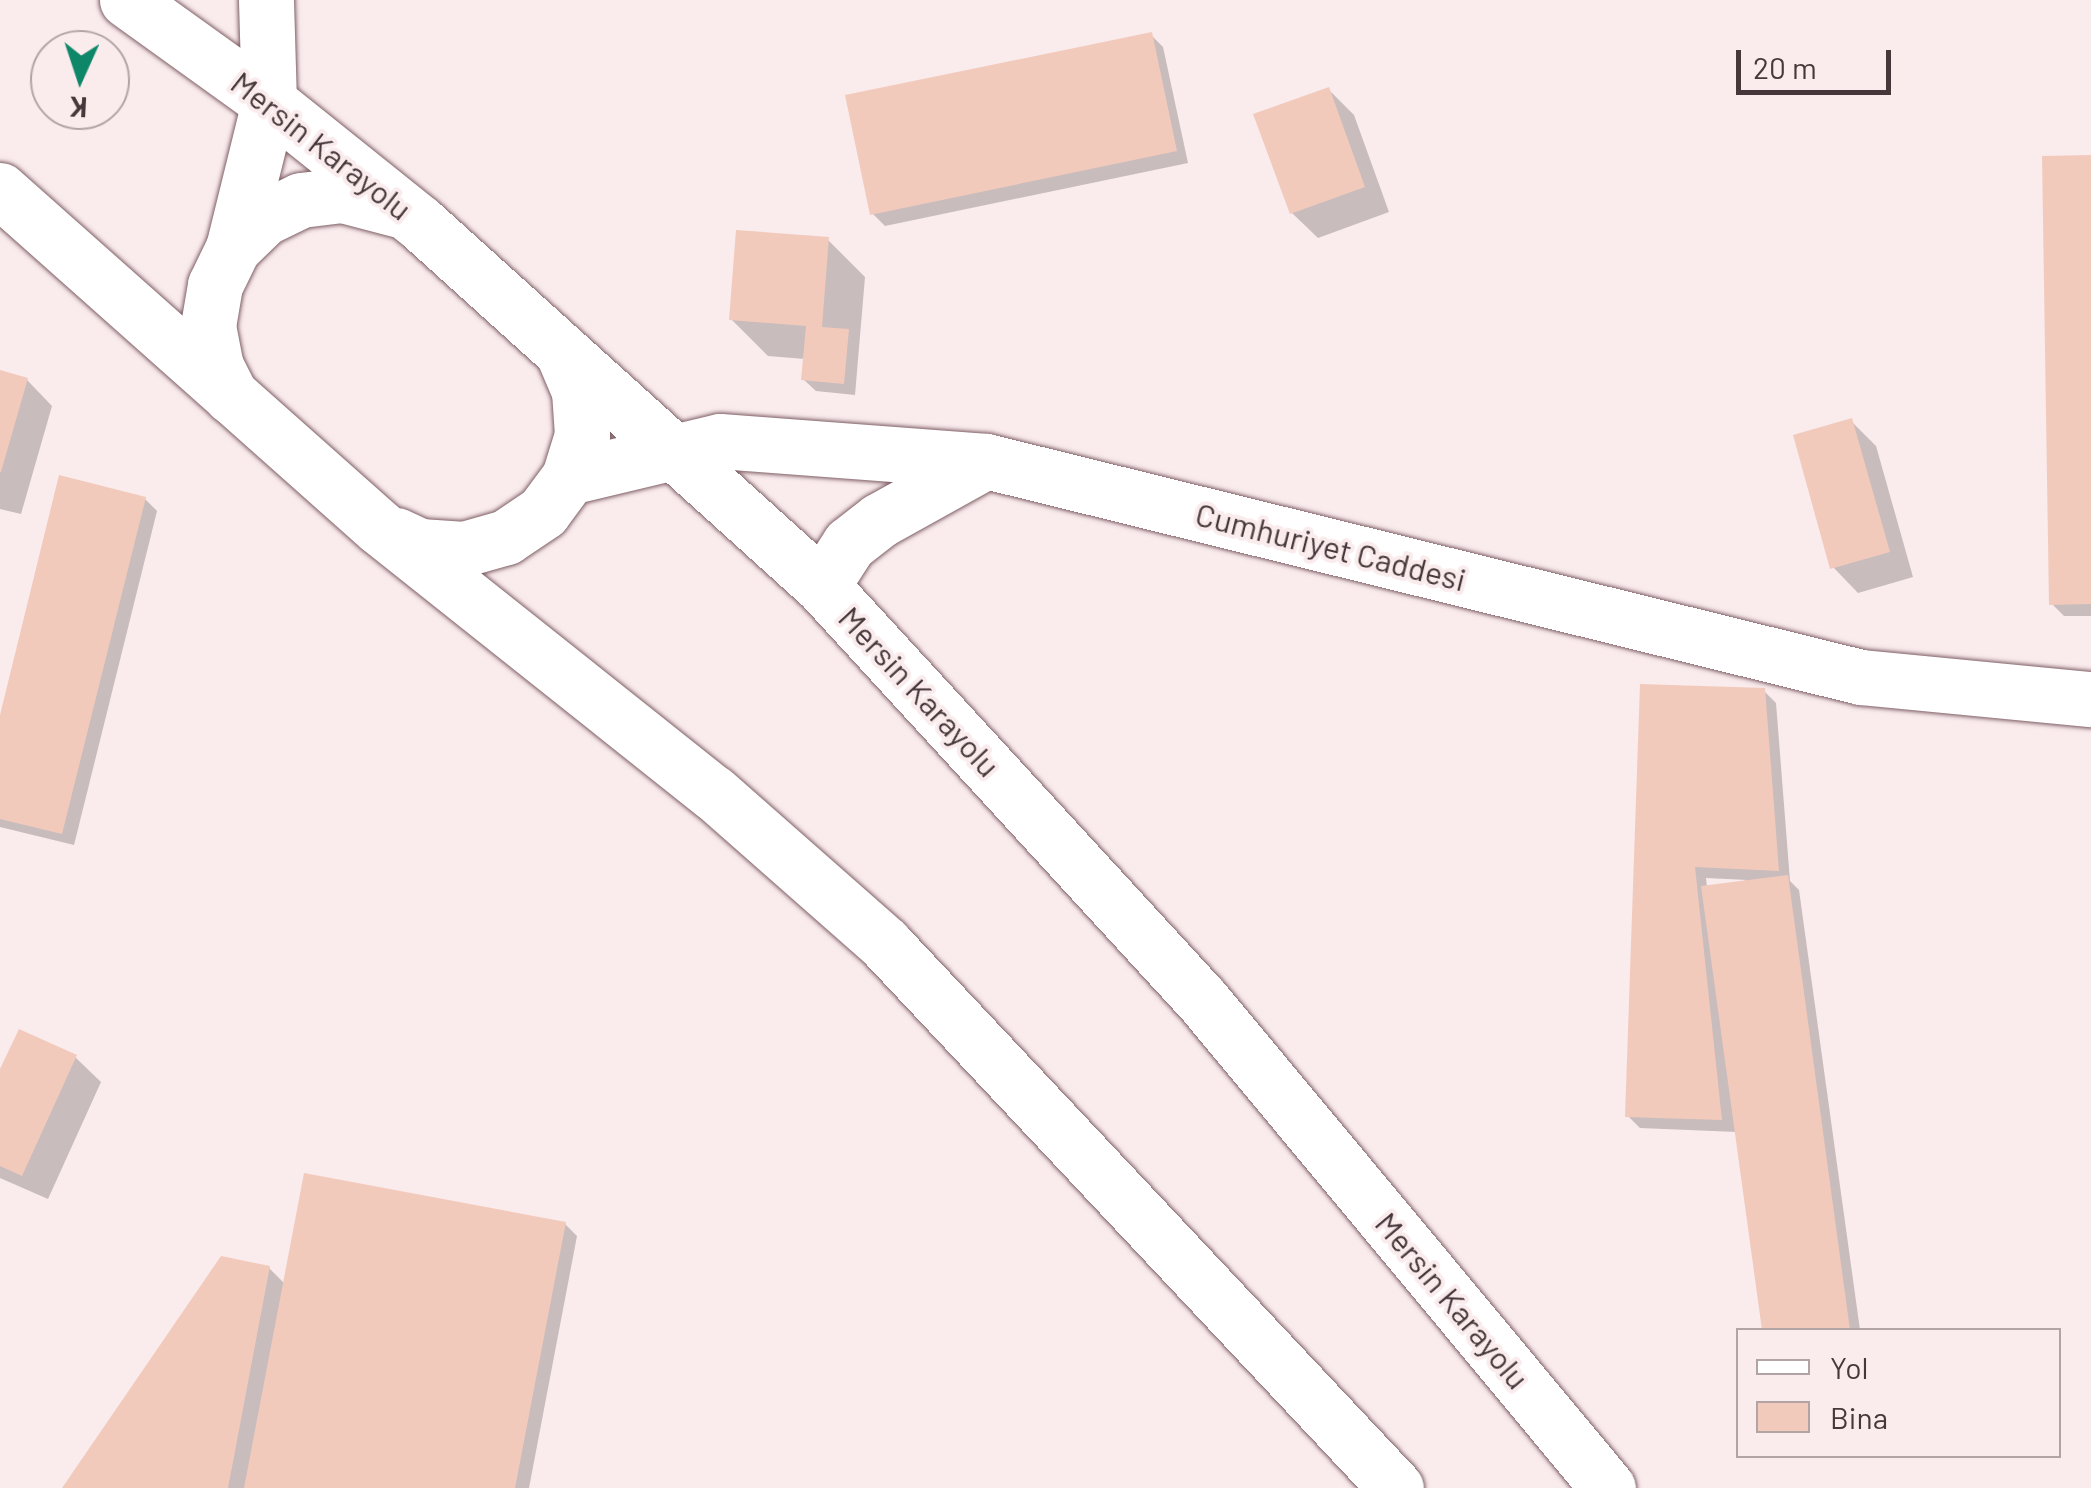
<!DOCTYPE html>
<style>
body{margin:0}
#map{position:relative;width:2091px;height:1488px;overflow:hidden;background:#faebed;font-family:Barlow,sans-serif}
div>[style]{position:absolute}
.shadow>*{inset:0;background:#0003}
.building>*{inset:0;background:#f2cabc}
.roads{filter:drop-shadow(0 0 2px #7e5f65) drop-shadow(0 0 2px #7e5f65)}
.secondary>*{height:55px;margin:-27.5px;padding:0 27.5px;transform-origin:27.5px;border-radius:27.5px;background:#fff}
.highway>*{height:55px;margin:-27.5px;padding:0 27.5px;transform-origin:27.5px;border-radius:27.5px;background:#fff}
span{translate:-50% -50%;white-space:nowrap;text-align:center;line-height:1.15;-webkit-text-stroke:8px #faebed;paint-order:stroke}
.street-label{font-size:32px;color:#46383a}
.legend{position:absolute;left:1736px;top:1328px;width:325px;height:130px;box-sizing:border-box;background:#faebed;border:2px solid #b2a3a5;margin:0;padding:12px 18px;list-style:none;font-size:30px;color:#46383a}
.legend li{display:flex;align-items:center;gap:20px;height:50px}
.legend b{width:50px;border:2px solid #b2a3a5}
.north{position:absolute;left:30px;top:30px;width:100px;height:100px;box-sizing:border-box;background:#faebed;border:2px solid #b2a3a5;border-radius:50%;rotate:183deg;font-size:28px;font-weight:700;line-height:40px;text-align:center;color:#46383a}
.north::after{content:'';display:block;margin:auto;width:35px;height:45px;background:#0e8769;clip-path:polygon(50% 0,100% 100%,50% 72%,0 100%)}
.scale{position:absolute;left:1736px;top:50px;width:155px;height:45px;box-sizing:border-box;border:5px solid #46383a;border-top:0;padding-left:12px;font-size:30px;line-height:35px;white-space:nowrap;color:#46383a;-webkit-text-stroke:8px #faebed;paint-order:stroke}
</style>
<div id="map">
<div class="shadow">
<div style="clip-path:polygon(1151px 35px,1163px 47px,1188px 163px,885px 226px,873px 214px)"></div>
<div style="clip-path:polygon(1329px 90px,1354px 115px,1389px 212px,1318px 238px,1292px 213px)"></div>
<div style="clip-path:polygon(2091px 157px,2091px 616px,2064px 616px,2052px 604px)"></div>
<div style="clip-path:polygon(828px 240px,865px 277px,855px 395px,816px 391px,803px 379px,805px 359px,768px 356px,731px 319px)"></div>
<div style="clip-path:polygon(0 373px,27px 380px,52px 406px,21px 514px,0 509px)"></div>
<div style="clip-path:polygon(1851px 421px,1876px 446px,1913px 577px,1858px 593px,1833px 567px)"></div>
<div style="clip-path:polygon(145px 499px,157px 511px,74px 845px,0 827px,0 725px)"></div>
<div style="clip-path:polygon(evenodd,1642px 687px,1764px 691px,1776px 703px,1790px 881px,1799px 890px,1860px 1330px,1765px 1330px,1737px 1132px,1640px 1128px,1628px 1116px,1642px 687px,1706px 878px,1748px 880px,1707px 888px,1706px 878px)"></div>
<div style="clip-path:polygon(75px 1057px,101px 1082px,48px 1199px,0 1178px,0 1075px)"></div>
<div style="clip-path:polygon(565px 1224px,577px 1236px,529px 1488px,65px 1488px,269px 1268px,285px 1284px)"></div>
</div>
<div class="building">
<div style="clip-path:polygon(1152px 32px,1177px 151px,870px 215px,845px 95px)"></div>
<div style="clip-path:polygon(1329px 87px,1365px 187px,1290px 214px,1253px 114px)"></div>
<div style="clip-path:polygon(2091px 155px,2091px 604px,2049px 605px,2042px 156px)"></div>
<div style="clip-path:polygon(736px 230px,829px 237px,822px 327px,849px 329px,844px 384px,801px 380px,806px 326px,729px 320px)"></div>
<div style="clip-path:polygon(0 370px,28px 378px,1px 472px,0 472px)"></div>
<div style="clip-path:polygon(1852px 418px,1890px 552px,1830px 569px,1793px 435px)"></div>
<div style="clip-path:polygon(59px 475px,146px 497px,62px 834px,0 819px,0 715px)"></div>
<div style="clip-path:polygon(1640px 684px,1765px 688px,1779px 871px,1695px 867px,1722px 1120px,1625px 1117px)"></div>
<div style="clip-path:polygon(1788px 875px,1850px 1330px,1762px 1330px,1701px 886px)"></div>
<div style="clip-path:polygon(19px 1029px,77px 1055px,22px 1176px,0 1166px,0 1069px)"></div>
<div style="clip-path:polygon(304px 1173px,566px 1222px,515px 1488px,244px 1488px)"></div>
<div style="clip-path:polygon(221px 1256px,270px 1266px,228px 1488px,62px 1488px)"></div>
</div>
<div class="roads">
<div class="secondary">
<div style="left:233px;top:248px;width:150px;rotate:-76.1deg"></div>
<div style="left:269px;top:102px;width:102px;rotate:-91.7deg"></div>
<div style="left:569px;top:477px;width:155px;rotate:-13.4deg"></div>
<div style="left:720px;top:441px;width:267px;rotate:4.3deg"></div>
<div style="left:986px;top:461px;width:901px;rotate:13.87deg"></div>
<div style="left:1861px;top:677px;width:231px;rotate:5.5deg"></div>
<div style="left:822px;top:586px;width:50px;rotate:-57.3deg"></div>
<div style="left:849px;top:544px;width:39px;rotate:-38deg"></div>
<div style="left:880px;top:520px;width:121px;rotate:-29.1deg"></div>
</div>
<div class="highway">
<div style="left:127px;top:0;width:175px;rotate:35.7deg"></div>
<div style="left:269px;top:102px;width:193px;rotate:38.7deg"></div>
<div style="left:420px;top:223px;width:542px;rotate:42.08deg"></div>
<div style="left:822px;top:586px;width:563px;rotate:47.45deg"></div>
<div style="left:1203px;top:1001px;width:633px;rotate:50.25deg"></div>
<div style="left:0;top:190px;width:507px;rotate:41.64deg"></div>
<div style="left:379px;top:527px;width:428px;rotate:38.5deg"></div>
<div style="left:714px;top:793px;width:228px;rotate:41.4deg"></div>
<div style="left:885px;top:944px;width:746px;rotate:46.79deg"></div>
<div style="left:231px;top:396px;width:33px;rotate:-117deg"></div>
<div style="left:216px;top:367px;width:42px;rotate:-101deg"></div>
<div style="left:208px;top:326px;width:42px;rotate:-80.3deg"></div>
<div style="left:215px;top:285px;width:41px;rotate:-64.1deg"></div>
<div style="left:233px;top:248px;width:43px;rotate:-44.1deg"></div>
<div style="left:264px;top:218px;width:41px;rotate:-25.9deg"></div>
<div style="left:301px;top:200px;width:41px;rotate:-7deg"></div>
<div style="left:342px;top:195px;width:56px;rotate:14.5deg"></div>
<div style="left:396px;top:535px;width:26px;rotate:25deg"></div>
<div style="left:420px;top:546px;width:44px;rotate:3.9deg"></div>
<div style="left:464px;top:549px;width:44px;rotate:-15.9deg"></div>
<div style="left:506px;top:537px;width:45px;rotate:-34deg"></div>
<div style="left:543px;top:512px;width:44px;rotate:-53.4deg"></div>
<div style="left:569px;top:477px;width:44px;rotate:-72.8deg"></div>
<div style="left:582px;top:435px;width:44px;rotate:-93.9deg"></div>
<div style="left:579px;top:391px;width:43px;rotate:-113deg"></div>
</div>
</div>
<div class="street-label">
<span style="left:322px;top:145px;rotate:38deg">Mersin Karayolu</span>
<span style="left:1331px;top:546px;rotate:14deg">Cumhuriyet Caddesi</span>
<span style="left:920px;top:691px;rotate:47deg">Mersin Karayolu</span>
<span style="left:1453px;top:1300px;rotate:50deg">Mersin Karayolu</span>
</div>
<ul class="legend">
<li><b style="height:12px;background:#fff"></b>Yol</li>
<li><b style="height:28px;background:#f2cabc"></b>Bina</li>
</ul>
<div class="north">K</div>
<div class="scale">20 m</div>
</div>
